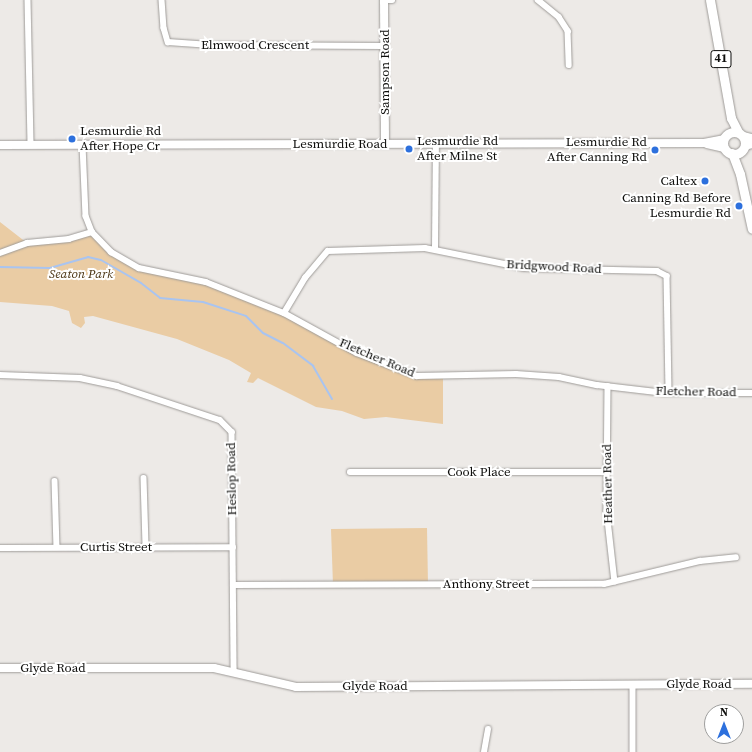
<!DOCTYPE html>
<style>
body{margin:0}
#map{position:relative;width:752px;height:752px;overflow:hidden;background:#edeae7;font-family:"Source Serif 4",serif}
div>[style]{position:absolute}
.green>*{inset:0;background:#eacca4}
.stream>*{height:2px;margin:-1px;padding:0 1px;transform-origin:1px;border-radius:1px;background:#a9c4f0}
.roads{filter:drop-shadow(0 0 1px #9e9b98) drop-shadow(0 0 1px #9e9b98)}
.street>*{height:5.5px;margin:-2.75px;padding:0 2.75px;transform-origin:2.75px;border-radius:2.75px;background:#fff}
.secondary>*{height:8px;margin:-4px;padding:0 4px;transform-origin:4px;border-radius:4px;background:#fff}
.primary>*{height:9px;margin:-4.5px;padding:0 4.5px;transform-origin:4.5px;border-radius:4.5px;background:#fff}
.primary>.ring{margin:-4.5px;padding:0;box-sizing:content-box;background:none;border:9px solid #fff;border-radius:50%}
.dots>*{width:11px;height:11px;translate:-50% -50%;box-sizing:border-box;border:2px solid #fff;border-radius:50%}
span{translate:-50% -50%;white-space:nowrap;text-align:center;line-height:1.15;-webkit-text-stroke:4px #fff;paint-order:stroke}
.shield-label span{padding:1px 3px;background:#fff;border:1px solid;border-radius:3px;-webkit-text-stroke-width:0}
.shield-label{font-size:12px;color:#0e0e0c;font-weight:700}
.street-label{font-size:13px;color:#0e0e0c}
.poi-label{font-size:13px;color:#0e0e0c}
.left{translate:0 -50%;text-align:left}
.right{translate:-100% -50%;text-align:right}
.park-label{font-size:13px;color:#493210;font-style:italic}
.north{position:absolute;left:704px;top:704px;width:40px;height:40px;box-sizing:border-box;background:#fff;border:1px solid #9f9f9e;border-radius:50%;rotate:0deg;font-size:11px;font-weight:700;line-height:16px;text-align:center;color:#0e0e0c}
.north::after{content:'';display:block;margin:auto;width:14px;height:18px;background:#2d70dd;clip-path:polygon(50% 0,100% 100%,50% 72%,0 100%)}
</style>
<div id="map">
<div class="green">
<div style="clip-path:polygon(0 222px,27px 243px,69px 239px,92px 232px,111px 252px,139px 268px,206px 282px,284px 313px,357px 353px,417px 376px,443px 375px,443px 424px,386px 417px,364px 419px,342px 411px,316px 407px,258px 378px,253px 383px,247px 382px,251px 373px,229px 360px,177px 339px,93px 316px,84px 317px,85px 323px,81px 328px,72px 323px,69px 311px,52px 306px,0 302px)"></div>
<div style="clip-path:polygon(427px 528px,428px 585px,333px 585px,331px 529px)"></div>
</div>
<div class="stream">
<div style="left:0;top:267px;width:50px;rotate:1.1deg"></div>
<div style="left:50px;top:268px;width:40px;rotate:-16deg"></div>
<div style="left:88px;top:257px;width:13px;rotate:13deg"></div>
<div style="left:101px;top:260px;width:46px;rotate:29.9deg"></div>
<div style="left:141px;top:283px;width:24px;rotate:38deg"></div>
<div style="left:160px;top:298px;width:43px;rotate:5.3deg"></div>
<div style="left:203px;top:302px;width:45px;rotate:18deg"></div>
<div style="left:246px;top:316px;width:24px;rotate:45deg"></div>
<div style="left:263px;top:333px;width:22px;rotate:27deg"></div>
<div style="left:283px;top:343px;width:38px;rotate:37deg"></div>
<div style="left:313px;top:366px;width:38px;rotate:60deg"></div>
</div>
<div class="roads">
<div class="street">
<div style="left:28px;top:0;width:145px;rotate:88.8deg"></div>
<div style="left:162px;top:0;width:28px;rotate:86deg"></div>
<div style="left:164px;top:28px;width:15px;rotate:74deg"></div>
<div style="left:168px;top:42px;width:39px;rotate:4deg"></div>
<div style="left:207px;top:45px;width:177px;rotate:0.3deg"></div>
<div style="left:384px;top:0;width:8px"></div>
<div style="left:538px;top:0;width:27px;rotate:39deg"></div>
<div style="left:559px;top:17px;width:17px;rotate:57deg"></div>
<div style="left:568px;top:31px;width:34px;rotate:88deg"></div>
<div style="left:83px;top:145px;width:71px;rotate:87.6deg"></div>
<div style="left:86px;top:216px;width:17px;rotate:69deg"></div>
<div style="left:92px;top:232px;width:28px;rotate:46deg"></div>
<div style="left:111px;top:252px;width:32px;rotate:30deg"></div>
<div style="left:139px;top:268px;width:68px;rotate:11.8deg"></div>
<div style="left:206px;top:282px;width:84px;rotate:21.7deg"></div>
<div style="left:284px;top:313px;width:83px;rotate:28.7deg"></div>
<div style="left:357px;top:353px;width:64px;rotate:21deg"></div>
<div style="left:417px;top:376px;width:99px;rotate:-1.2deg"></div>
<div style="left:516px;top:374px;width:43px;rotate:4deg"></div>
<div style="left:559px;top:377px;width:39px;rotate:12deg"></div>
<div style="left:597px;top:385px;width:68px;rotate:6.7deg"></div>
<div style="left:665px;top:393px;width:87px"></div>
<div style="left:435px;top:249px;width:105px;rotate:-89.5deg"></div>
<div style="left:0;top:253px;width:29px;rotate:-20deg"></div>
<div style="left:27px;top:243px;width:42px;rotate:-5.4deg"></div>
<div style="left:69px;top:239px;width:24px;rotate:-17deg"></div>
<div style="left:284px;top:313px;width:41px;rotate:-59deg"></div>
<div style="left:305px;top:278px;width:35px;rotate:-50deg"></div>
<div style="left:328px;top:251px;width:97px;rotate:-1.8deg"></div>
<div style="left:425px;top:248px;width:101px;rotate:11.4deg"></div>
<div style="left:524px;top:268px;width:133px;rotate:1.3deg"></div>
<div style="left:657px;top:271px;width:11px;rotate:27deg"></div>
<div style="left:667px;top:276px;width:117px;rotate:89deg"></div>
<div style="left:0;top:375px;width:80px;rotate:2.1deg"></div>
<div style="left:80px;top:378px;width:38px;rotate:12deg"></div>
<div style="left:117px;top:386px;width:108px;rotate:18.3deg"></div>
<div style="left:220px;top:420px;width:17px;rotate:45deg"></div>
<div style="left:232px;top:432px;width:240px;rotate:89.5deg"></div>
<div style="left:608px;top:386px;width:125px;rotate:90.5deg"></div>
<div style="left:607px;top:511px;width:71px;rotate:83.6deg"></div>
<div style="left:350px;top:472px;width:257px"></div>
<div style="left:144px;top:478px;width:69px;rotate:88.3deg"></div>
<div style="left:55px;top:481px;width:66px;rotate:88.3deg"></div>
<div style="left:0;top:548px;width:233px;rotate:-0.2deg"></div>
<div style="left:233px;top:585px;width:371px;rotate:-0.2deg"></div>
<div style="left:604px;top:584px;width:99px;rotate:-13.5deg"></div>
<div style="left:700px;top:561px;width:36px;rotate:-6deg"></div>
<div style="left:633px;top:684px;width:68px;rotate:90deg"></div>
<div style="left:484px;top:752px;width:23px;rotate:-80deg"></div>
</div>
<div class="secondary">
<div style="left:384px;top:0;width:144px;rotate:89.6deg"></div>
<div style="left:743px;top:136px;width:9px;rotate:13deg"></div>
<div style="left:707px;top:144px;width:18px;rotate:13deg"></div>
<div style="left:0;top:145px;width:704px;rotate:-0.16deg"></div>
<div style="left:704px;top:143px;width:20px;rotate:-11deg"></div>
<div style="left:745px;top:146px;width:7px;rotate:-16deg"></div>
<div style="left:0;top:668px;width:214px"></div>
<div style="left:214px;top:668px;width:84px;rotate:13deg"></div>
<div style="left:296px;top:687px;width:456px;rotate:-0.4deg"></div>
</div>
<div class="primary">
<div style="left:710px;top:0;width:120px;rotate:79.9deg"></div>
<div style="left:731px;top:118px;width:16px;rotate:63deg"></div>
<div class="ring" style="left:723px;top:132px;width:13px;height:13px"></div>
<div style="left:732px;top:153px;width:22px;rotate:69deg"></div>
<div style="left:740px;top:174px;width:56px;rotate:77.7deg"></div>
</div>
</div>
<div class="dots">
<div style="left:72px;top:139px;background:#2d70dd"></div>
<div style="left:409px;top:149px;background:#2d70dd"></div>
<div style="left:655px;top:150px;background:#2d70dd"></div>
<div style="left:705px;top:181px;background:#2d70dd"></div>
<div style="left:739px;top:206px;background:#2d70dd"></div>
</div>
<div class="shield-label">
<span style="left:721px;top:59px">41</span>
</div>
<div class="street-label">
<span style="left:255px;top:45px">Elmwood Crescent</span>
<span style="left:385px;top:72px;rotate:-90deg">Sampson Road</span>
<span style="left:340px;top:144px">Lesmurdie Road</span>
<span style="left:554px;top:267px;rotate:3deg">Bridgwood Road</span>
<span style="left:377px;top:358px;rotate:23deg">Fletcher Road</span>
<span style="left:696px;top:392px;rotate:1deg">Fletcher Road</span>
<span style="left:479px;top:472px">Cook Place</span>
<span style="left:232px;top:479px;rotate:-91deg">Heslop Road</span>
<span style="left:608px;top:484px;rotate:-91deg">Heather Road</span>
<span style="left:116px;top:547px">Curtis Street</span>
<span style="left:486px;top:584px">Anthony Street</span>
<span style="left:53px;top:668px">Glyde Road</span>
<span style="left:699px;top:684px">Glyde Road</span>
<span style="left:375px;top:686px">Glyde Road</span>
</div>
<div class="poi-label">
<span class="left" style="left:80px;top:139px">Lesmurdie Rd<br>After Hope Cr</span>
<span class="left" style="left:417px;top:149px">Lesmurdie Rd<br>After Milne St</span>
<span class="right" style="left:647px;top:150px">Lesmurdie Rd<br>After Canning Rd</span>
<span class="right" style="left:697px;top:181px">Caltex</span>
<span class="right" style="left:731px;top:206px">Canning Rd Before<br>Lesmurdie Rd</span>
</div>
<div class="park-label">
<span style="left:81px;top:274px">Seaton Park</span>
</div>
<div class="north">N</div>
</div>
